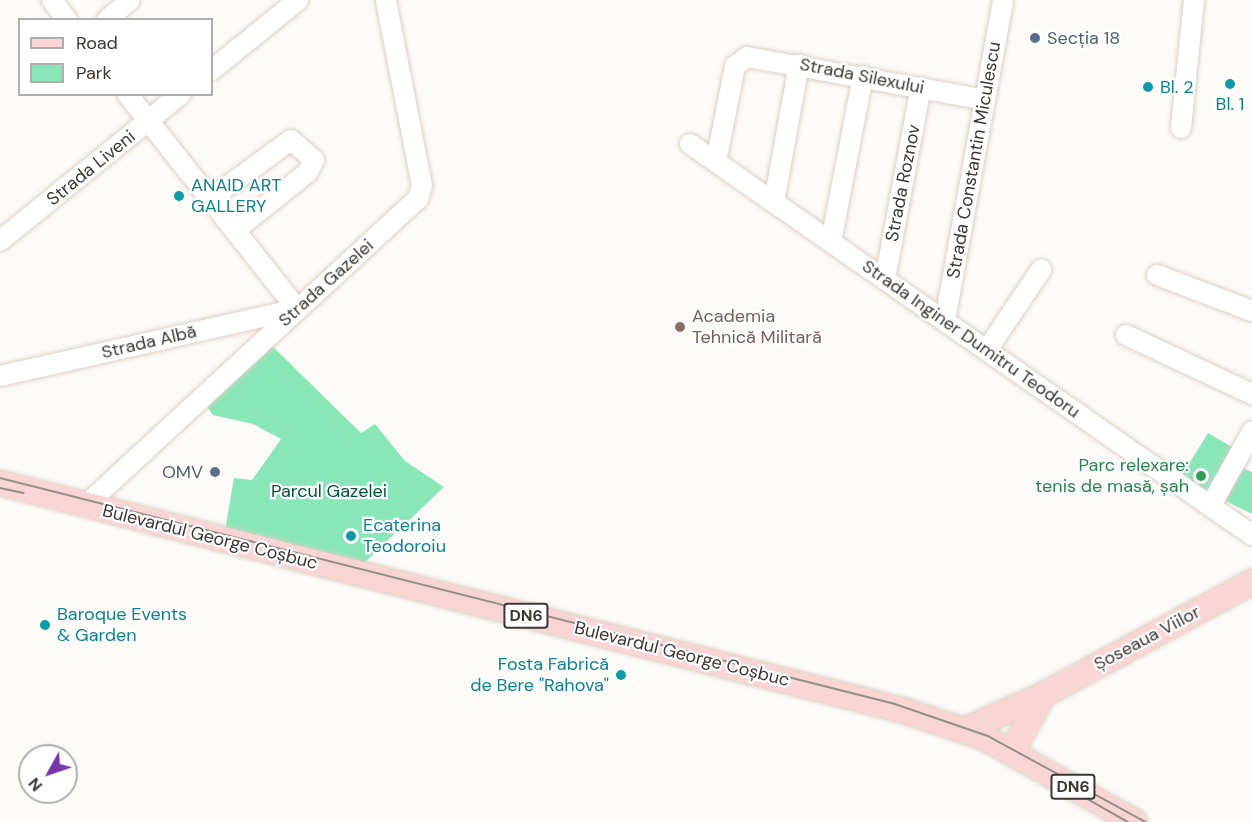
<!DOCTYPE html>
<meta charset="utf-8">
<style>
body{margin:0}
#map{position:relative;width:1252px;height:822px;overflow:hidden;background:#fdfbf8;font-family:"DM Sans",sans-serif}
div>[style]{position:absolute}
.green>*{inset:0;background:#89e6b8}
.roads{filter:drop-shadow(0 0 2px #dccfc5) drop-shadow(0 0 2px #dccfc5)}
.minor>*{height:20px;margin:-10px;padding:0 10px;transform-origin:10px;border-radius:10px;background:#fff}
.major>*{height:24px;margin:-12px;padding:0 12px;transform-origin:12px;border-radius:12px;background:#f9d5d5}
.tram>*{height:1.5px;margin:-0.75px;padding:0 0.75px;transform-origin:0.75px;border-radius:0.75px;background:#928e8a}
.dots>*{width:16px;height:16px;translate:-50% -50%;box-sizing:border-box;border:3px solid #fff;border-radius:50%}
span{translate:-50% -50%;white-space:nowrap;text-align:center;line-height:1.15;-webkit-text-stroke:4.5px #fff;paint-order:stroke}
.shield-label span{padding:2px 4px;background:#fff;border:2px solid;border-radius:4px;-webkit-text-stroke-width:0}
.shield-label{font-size:16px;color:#3c3733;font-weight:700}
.service-label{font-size:18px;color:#4e5e75}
.left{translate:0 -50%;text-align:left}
.right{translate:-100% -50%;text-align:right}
.street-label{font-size:18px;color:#3c3733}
.culture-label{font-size:18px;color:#0d838f}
.education-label{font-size:18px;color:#785e54}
.leisure-label{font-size:18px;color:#27864d}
.park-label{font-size:18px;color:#005538}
.legend{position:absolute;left:18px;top:18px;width:195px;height:78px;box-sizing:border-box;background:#fff;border:2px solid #b1afad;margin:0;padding:8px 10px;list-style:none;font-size:18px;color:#3c3733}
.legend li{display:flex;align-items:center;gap:12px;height:30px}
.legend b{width:30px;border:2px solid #b1afad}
.north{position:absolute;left:18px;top:744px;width:60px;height:60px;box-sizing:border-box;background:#fff;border:2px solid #b1afad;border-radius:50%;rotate:230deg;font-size:16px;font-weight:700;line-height:24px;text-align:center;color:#3c3733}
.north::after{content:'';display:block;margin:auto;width:21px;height:27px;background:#7635aa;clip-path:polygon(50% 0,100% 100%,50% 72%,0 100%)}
</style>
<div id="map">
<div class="green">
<div style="clip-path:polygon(264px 338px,361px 433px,375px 424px,405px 461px,444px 487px,362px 565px,225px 530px,234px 478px,252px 480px,281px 439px,253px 424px,213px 415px,200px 397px)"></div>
<div style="clip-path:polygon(1208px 433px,1237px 450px,1211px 495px,1181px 477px)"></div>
<div style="clip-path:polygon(1242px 468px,1252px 472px,1252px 514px,1224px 500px)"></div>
</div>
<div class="roads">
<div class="minor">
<div style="left:52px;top:0;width:25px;rotate:53deg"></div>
<div style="left:107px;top:20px;width:30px;rotate:-41deg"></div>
<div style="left:212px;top:70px;width:111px;rotate:-39.1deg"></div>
<div style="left:1181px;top:128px;width:129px;rotate:-84.2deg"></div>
<div style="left:690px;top:144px;width:685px;rotate:34.83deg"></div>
<div style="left:716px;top:162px;width:98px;rotate:-78.8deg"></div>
<div style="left:735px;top:66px;width:15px;rotate:-37deg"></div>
<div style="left:747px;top:57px;width:242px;rotate:10.2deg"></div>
<div style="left:210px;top:199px;width:100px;rotate:-36.1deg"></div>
<div style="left:291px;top:140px;width:30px;rotate:41deg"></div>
<div style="left:314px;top:160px;width:15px;rotate:118deg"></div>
<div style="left:307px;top:173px;width:92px;rotate:141.6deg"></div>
<div style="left:774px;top:202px;width:140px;rotate:-79.7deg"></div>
<div style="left:0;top:241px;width:233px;rotate:-39.1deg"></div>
<div style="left:831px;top:242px;width:169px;rotate:-79.1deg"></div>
<div style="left:1157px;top:275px;width:102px;rotate:20.8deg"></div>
<div style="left:885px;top:279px;width:195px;rotate:-79.4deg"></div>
<div style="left:945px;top:320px;width:325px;rotate:-79.7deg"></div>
<div style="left:1126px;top:335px;width:139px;rotate:25.1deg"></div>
<div style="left:987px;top:350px;width:97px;rotate:-56deg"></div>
<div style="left:0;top:376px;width:304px;rotate:-12.7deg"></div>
<div style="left:297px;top:309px;width:274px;rotate:-128.3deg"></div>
<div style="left:86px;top:505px;width:452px;rotate:-42.7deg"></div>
<div style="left:418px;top:199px;width:14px;rotate:-73deg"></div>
<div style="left:422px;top:186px;width:189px;rotate:-101deg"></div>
<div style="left:1211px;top:505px;width:84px;rotate:-60.7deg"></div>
</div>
<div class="major">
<div style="left:0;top:483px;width:930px;rotate:14.13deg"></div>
<div style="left:902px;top:710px;width:85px;rotate:18.4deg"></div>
<div style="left:983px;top:737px;width:174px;rotate:29.2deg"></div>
<div style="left:965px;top:730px;width:85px;rotate:-24.2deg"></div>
<div style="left:1043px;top:695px;width:238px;rotate:-28.4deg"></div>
<div style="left:1012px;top:752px;width:65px;rotate:-61.5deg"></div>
</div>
</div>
<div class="tram">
<div style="left:0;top:478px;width:923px;rotate:14.17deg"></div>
<div style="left:895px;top:704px;width:98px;rotate:19deg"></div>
<div style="left:988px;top:736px;width:180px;rotate:28.6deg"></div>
<div style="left:0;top:488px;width:24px;rotate:12deg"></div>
<div style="left:1084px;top:797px;width:51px;rotate:29.6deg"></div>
</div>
<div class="dots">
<div style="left:1035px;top:38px;background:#5c6f8a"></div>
<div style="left:1230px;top:84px;background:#0f9aa8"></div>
<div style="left:1148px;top:87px;background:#0f9aa8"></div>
<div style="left:179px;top:196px;background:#0f9aa8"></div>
<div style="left:680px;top:327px;background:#8d6e63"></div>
<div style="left:215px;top:472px;background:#5c6f8a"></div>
<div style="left:1201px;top:476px;background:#2e9e5b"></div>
<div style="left:351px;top:536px;background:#0f9aa8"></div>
<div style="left:45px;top:625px;background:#0f9aa8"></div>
<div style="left:621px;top:675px;background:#0f9aa8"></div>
</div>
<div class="shield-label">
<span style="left:526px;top:616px">DN6</span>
<span style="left:1073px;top:787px">DN6</span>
</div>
<div class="service-label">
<span class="left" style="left:1047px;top:38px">Secția 18</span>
<span class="right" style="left:203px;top:472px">OMV</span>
</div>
<div class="street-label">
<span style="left:862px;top:76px;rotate:11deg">Strada Silexului</span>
<span style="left:974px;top:160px;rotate:-80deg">Strada Constantin Miculescu</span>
<span style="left:91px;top:168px;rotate:-39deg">Strada Liveni</span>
<span style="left:903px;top:183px;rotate:-79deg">Strada Roznov</span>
<span style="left:326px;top:283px;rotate:-42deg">Strada Gazelei</span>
<span style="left:971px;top:339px;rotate:35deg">Strada Inginer Dumitru Teodoru</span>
<span style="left:149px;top:342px;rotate:-13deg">Strada Albă</span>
<span style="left:210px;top:537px;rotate:14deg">Bulevardul George Coșbuc</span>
<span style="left:1147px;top:638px;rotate:-28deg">Șoseaua Viilor</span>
<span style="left:682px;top:654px;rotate:14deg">Bulevardul George Coșbuc</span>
</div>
<div class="culture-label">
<span class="left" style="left:1160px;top:87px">Bl. 2</span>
<span style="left:1230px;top:104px">Bl. 1</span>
<span class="left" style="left:191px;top:196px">ANAID ART<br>GALLERY</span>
<span class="left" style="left:363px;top:536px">Ecaterina<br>Teodoroiu</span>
<span class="left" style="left:57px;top:625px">Baroque Events<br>&amp; Garden</span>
<span class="right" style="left:609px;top:675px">Fosta Fabrică<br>de Bere "Rahova"</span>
</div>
<div class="education-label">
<span class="left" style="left:692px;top:327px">Academia<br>Tehnică Militară</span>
</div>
<div class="leisure-label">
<span class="right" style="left:1189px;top:476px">Parc relexare:<br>tenis de masă, șah</span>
</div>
<div class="park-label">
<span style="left:329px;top:491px">Parcul Gazelei</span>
</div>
<ul class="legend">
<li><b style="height:8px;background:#f9d5d5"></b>Road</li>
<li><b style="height:16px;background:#89e6b8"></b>Park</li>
</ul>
<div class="north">N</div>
</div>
